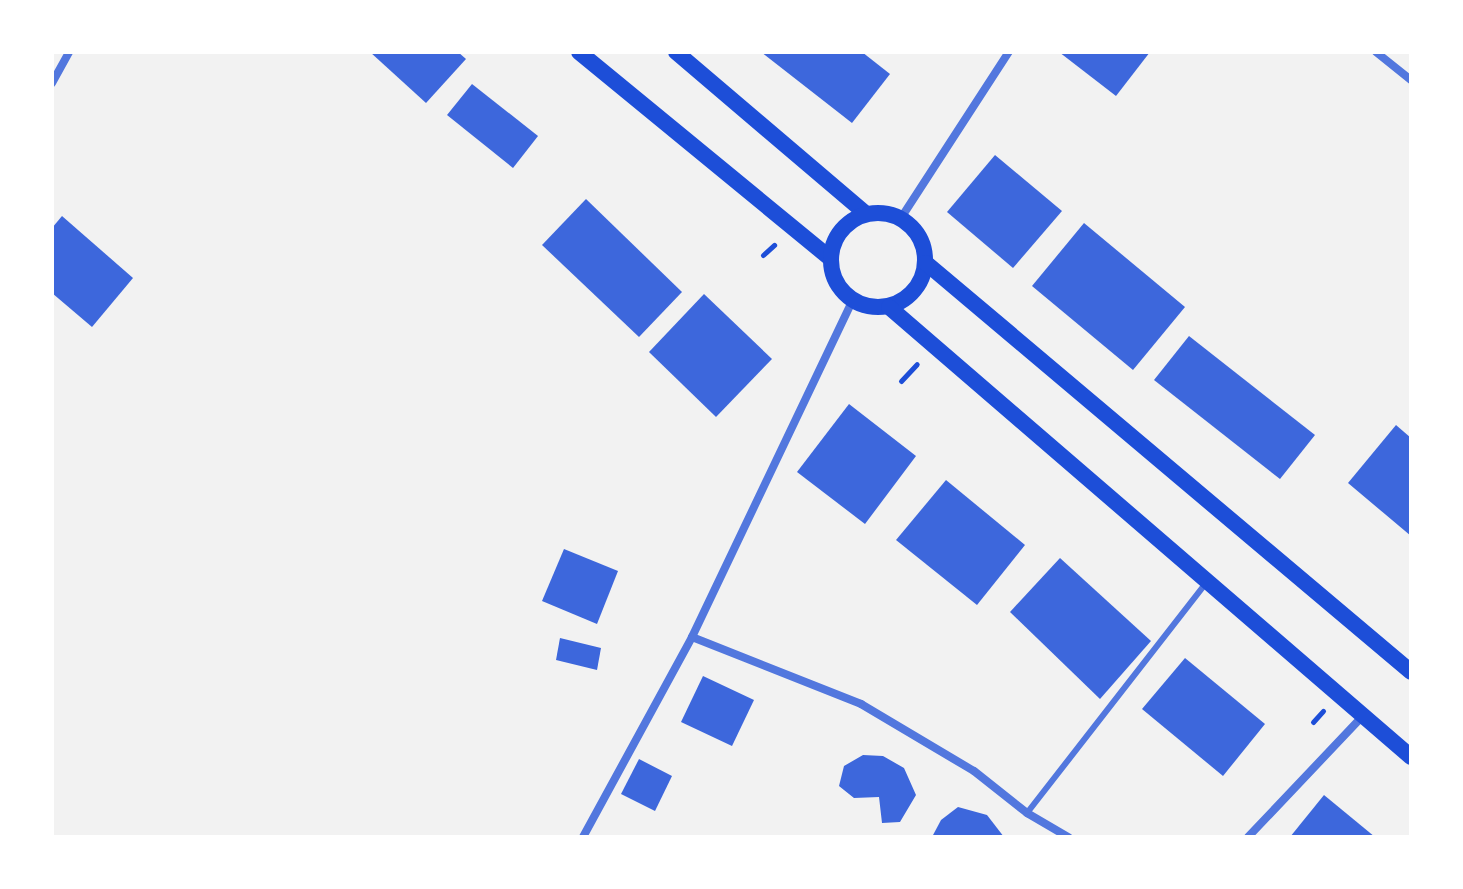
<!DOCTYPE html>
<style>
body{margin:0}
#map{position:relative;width:1463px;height:889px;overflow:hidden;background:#f2f2f2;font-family:Montserrat,sans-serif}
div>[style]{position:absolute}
.building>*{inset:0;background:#3d67dc}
.path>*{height:5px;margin:-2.5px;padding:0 2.5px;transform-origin:2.5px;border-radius:2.5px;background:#1d4ed8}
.service>*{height:6px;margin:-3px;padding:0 3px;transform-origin:3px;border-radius:3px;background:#5277de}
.minor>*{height:8px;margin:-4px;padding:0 4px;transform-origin:4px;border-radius:4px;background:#5277de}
.secondary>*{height:16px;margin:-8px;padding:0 8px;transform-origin:8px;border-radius:8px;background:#1d4ed8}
.secondary>.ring{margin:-8px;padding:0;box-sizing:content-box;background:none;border:16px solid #1d4ed8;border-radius:50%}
span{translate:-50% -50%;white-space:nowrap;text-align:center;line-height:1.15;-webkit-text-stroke:6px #fff;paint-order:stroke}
.frame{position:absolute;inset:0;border:54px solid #fff;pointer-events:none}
</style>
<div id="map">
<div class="building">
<div style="clip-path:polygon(370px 52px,458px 52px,466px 59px,426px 103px)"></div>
<div style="clip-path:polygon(761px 52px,862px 52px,890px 74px,852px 123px)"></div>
<div style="clip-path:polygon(1059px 52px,1150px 52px,1116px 96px)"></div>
<div style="clip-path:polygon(472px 84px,538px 136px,513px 168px,447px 115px)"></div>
<div style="clip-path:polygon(995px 155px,1062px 211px,1013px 268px,947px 212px)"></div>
<div style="clip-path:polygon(586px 199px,682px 292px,639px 337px,542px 245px)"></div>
<div style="clip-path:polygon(62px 216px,133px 278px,92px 327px,52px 293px,52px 228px)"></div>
<div style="clip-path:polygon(1084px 223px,1185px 307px,1133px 370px,1032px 286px)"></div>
<div style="clip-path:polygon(704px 294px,772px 359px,716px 417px,649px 352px)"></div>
<div style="clip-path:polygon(1189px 336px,1315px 435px,1280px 479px,1154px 380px)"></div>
<div style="clip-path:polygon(849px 404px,916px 456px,865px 524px,797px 472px)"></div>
<div style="clip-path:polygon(1396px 425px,1411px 438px,1411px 536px,1348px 483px)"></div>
<div style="clip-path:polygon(946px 480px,1025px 545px,977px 605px,896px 540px)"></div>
<div style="clip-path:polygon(564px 549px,618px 571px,597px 624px,542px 601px)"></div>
<div style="clip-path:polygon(1060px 558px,1151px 641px,1100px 699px,1010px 612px)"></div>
<div style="clip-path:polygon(560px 638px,601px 648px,597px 670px,556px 660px)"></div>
<div style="clip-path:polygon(1185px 658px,1265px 724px,1223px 776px,1142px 709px)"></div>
<div style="clip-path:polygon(703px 676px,754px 700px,732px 746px,681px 722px)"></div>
<div style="clip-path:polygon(863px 755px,883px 756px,904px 768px,916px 795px,900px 822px,882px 823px,879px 797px,854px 798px,839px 786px,844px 766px)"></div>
<div style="clip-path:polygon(639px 759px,672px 776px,655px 811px,621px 794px)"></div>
<div style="clip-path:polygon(1324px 795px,1375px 837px,1290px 837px)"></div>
<div style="clip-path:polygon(958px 807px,987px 815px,1004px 837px,932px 837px,941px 820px)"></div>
</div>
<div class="path">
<div style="left:763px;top:255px;width:15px;rotate:-42deg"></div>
<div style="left:901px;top:381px;width:23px;rotate:-47deg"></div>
<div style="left:1313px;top:722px;width:15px;rotate:-48deg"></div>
</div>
<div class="service">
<div style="left:1027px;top:813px;width:290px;rotate:-52.1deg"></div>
</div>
<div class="minor">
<div style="left:1376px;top:52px;width:45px;rotate:38.7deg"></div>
<div style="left:52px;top:83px;width:35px;rotate:-61deg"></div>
<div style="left:901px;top:218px;width:198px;rotate:-57deg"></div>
<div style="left:692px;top:637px;width:182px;rotate:21.6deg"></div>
<div style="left:861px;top:704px;width:131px;rotate:30.7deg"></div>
<div style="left:974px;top:771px;width:68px;rotate:38.4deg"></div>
<div style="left:1027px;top:813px;width:48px;rotate:30.3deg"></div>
<div style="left:583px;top:837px;width:228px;rotate:-61.4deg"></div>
<div style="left:692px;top:637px;width:372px;rotate:-64.5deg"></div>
<div style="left:1248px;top:837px;width:167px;rotate:-46.5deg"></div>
</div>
<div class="secondary">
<div style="left:579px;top:52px;width:325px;rotate:39.4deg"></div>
<div style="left:676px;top:52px;width:248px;rotate:40.4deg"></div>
<div class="ring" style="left:831px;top:213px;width:78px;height:78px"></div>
<div style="left:926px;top:263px;width:634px;rotate:40.14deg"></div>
<div style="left:889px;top:307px;width:689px;rotate:40.76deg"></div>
</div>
<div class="frame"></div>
</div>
